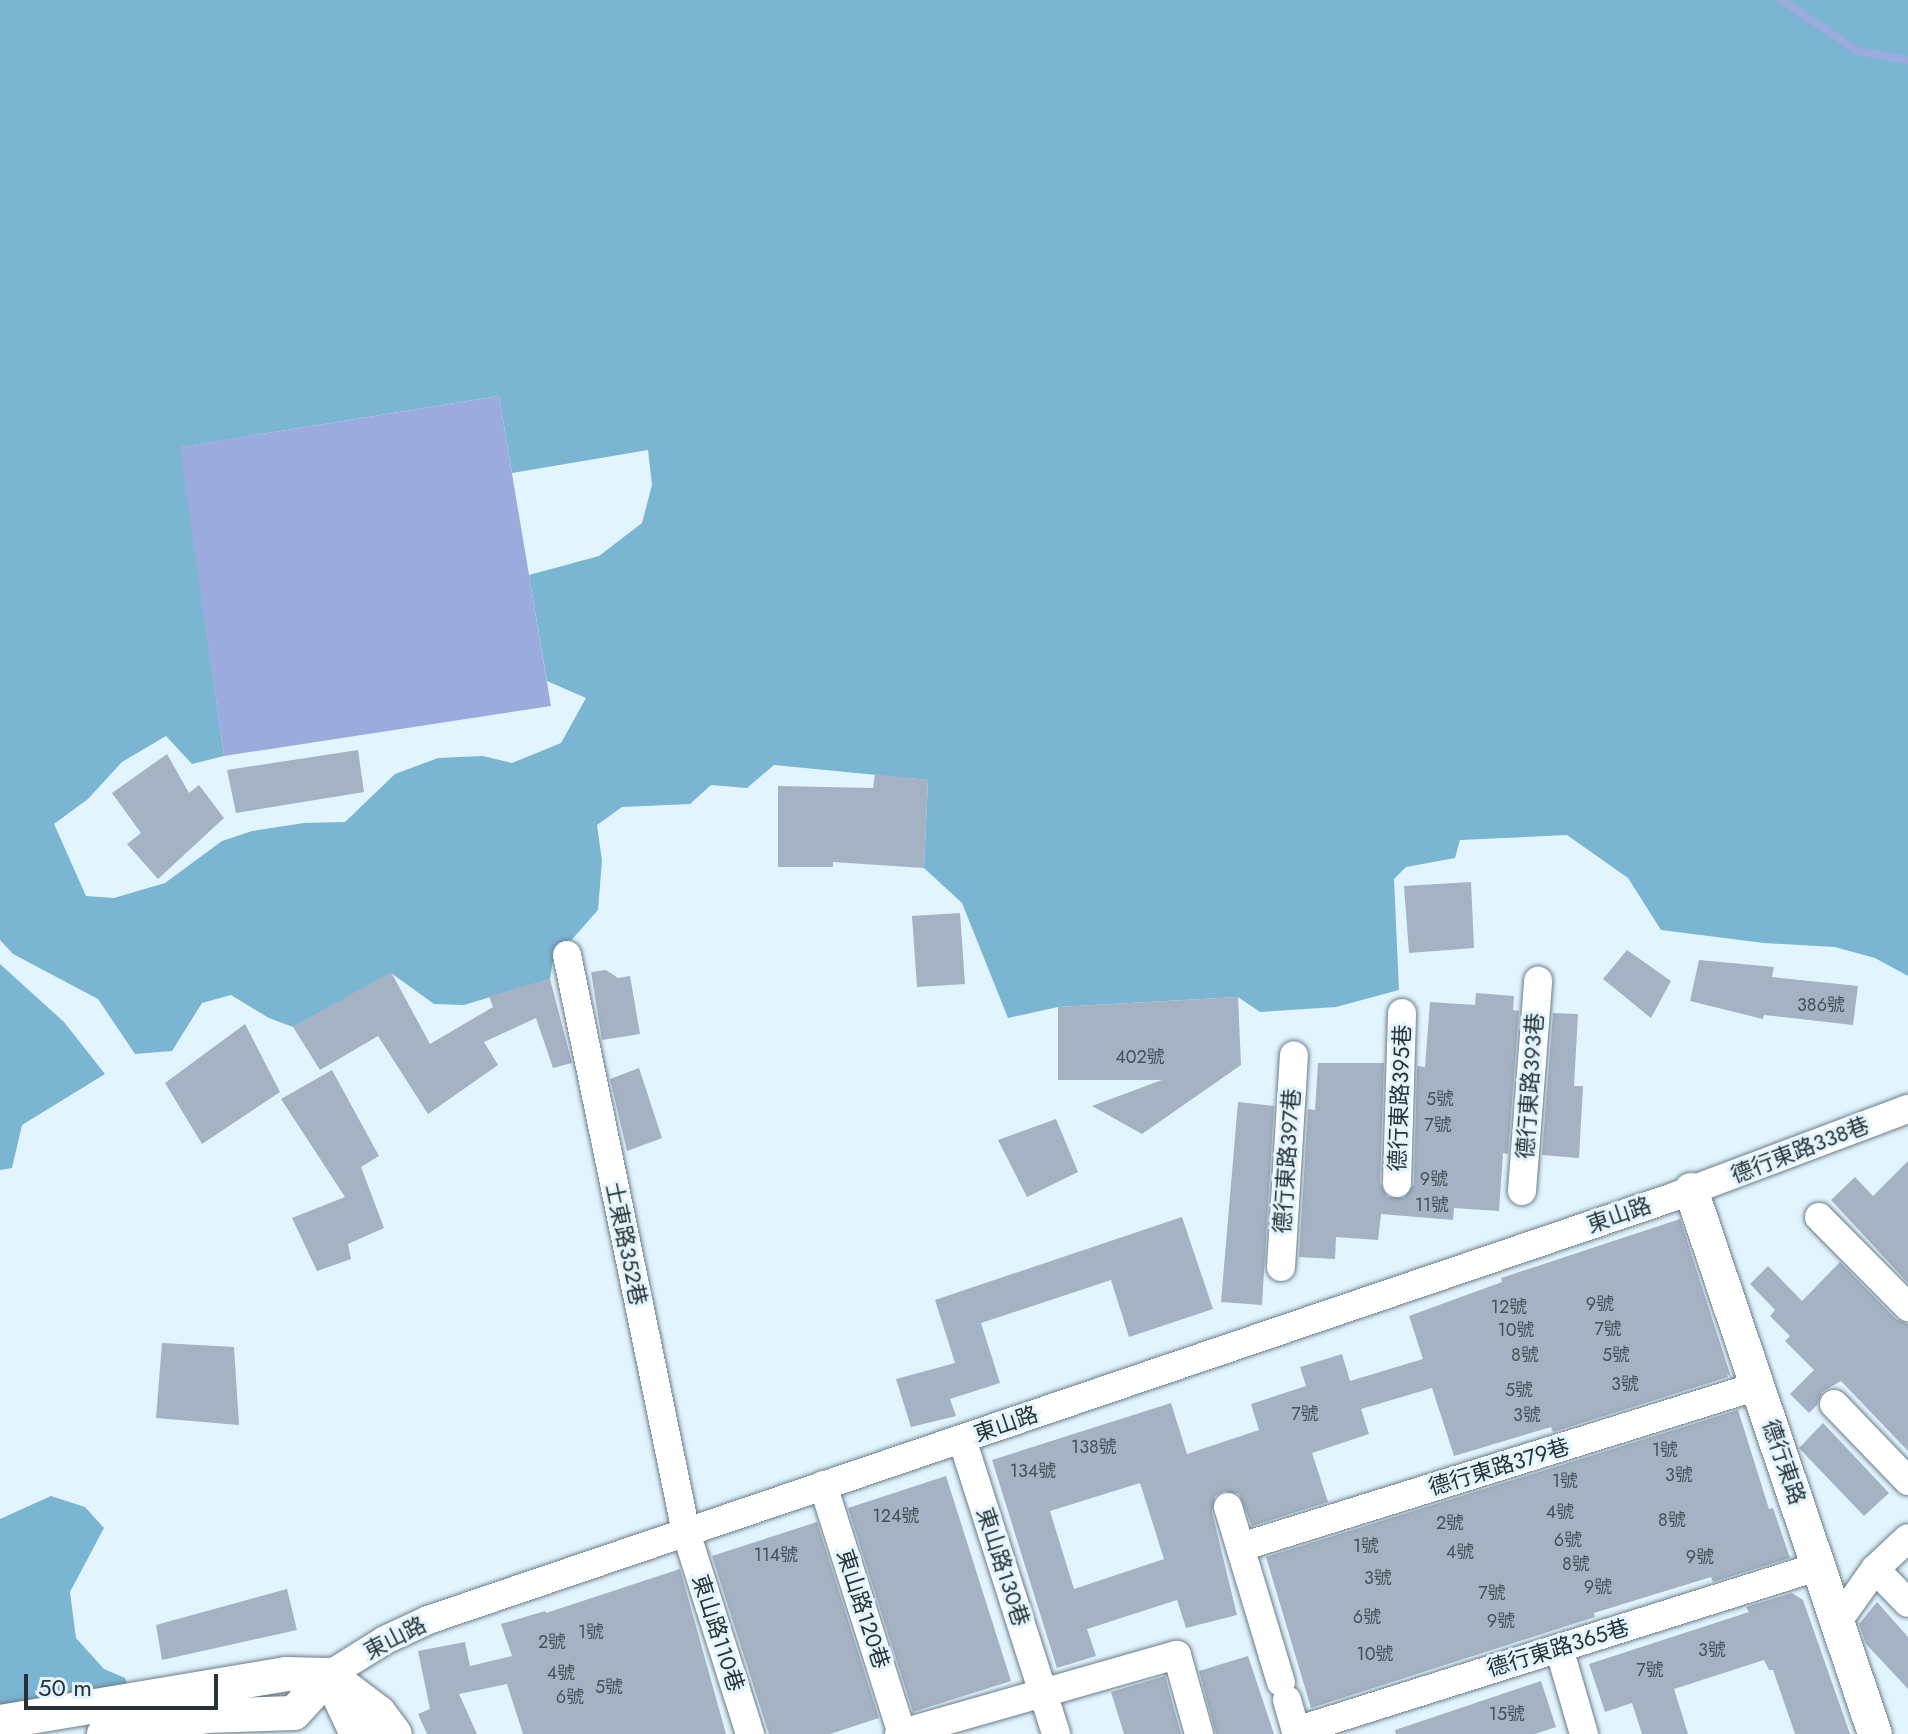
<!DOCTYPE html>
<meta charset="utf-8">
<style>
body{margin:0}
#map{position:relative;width:1908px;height:1734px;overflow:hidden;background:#e2f4fe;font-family:Jost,"Noto Sans TC",sans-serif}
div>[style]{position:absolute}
.forest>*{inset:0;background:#7ab5d2}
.water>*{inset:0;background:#9cabdd}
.stream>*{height:8px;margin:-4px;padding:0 4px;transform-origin:4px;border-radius:4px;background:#9cabdd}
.building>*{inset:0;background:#a4b2c3}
.roads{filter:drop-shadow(0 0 2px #697d88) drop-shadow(0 0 2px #697d88)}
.minor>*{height:28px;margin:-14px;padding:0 14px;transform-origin:14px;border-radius:14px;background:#fff}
.tertiary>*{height:34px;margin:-17px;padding:0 17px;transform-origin:17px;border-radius:17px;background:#fff}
span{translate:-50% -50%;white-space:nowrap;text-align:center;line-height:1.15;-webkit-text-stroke:6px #e2f4fe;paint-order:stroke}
.number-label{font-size:18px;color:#475158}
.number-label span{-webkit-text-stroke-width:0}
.street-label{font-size:22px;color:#283135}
.scale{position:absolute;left:24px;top:1674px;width:194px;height:36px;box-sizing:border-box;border:4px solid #283135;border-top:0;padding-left:10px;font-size:24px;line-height:28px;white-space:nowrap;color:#283135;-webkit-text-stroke:6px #e2f4fe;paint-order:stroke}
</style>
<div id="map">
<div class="forest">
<div style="clip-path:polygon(evenodd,0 0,1908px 0,1908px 976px,1875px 958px,1835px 947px,1764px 943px,1661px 930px,1628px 878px,1567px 835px,1460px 840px,1455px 858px,1406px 867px,1394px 879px,1399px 990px,1336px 1007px,1260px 1012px,1238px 997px,1058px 1007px,1008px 1018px,962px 903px,924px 868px,928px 780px,774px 765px,747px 788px,711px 785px,690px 804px,622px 807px,597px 825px,602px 861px,598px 910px,553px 961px,550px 979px,464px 1005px,434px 1004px,391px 973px,293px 1027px,269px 1018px,231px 995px,202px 1003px,172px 1051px,135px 1054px,98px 999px,13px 954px,0 940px,0 0,499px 396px,512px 473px,648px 450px,652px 485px,642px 523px,599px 556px,529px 575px,547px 681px,586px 698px,561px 743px,512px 763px,483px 756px,438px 758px,395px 774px,345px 822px,304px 823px,252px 831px,222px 841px,165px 883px,114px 898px,86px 896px,54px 824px,88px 799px,122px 762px,166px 736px,192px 764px,224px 756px,181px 447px,499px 396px)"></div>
<div style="clip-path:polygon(0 964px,64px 1022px,105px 1074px,22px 1125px,12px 1168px,0 1170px)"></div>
<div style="clip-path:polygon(51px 1496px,85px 1507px,104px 1528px,70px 1592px,76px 1638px,104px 1669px,125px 1678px,130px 1691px,0 1712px,0 1519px)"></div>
</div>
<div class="water">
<div style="clip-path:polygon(499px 396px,551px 706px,224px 756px,180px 447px)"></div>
</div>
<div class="stream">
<div style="left:1781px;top:0;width:92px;rotate:33.9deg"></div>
<div style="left:1857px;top:51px;width:52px;rotate:10deg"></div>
</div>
<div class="building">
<div style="clip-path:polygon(358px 750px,364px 792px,236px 813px,227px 770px)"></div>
<div style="clip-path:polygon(167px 754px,189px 793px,199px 785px,224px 818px,158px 879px,127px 844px,141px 833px,112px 793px)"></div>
<div style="clip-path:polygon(875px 774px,928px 780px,924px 868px,833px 862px,833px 867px,778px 867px,778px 786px,873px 788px)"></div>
<div style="clip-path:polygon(1471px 882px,1474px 948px,1409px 953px,1404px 886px)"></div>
<div style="clip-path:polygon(960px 913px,965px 984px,917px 987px,912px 916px)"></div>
<div style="clip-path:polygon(1627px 950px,1671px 981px,1651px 1018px,1603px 979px)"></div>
<div style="clip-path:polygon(1699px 960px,1774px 967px,1772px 977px,1858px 986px,1853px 1025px,1764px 1015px,1763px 1019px,1690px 1001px)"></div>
<div style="clip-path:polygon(606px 970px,618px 978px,630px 976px,640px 1034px,602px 1040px,591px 972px)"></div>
<div style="clip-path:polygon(391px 972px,430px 1044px,493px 1007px,489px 996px,550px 979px,572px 1063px,553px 1068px,536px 1018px,484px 1042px,498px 1065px,428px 1114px,378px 1036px,320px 1070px,293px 1027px)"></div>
<div style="clip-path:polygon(1476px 993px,1514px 996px,1513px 1010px,1519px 1011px,1508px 1154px,1503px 1153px,1499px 1211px,1454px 1208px,1453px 1220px,1381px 1214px,1378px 1240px,1336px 1237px,1335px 1259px,1299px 1257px,1308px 1109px,1315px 1110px,1318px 1063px,1384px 1063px,1380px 1183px,1387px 1197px,1404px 1198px,1414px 1184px,1417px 1066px,1425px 1067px,1430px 1002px,1475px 1005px)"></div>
<div style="clip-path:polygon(1238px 997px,1241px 1065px,1142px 1134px,1092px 1106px,1162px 1080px,1058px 1080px,1058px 1007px)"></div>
<div style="clip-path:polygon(1553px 1013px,1578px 1014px,1574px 1086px,1583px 1086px,1579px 1158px,1542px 1155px)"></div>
<div style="clip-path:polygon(245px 1024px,280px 1092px,202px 1144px,165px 1083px)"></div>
<div style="clip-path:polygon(639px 1068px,662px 1138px,627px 1151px,610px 1079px)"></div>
<div style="clip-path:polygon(332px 1070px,379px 1156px,361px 1167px,384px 1228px,348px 1244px,351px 1259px,317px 1271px,292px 1218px,345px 1197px,281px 1099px)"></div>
<div style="clip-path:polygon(1238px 1102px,1274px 1106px,1262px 1305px,1221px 1302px)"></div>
<div style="clip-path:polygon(1056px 1119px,1078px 1172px,1027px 1197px,998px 1140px)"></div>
<div style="clip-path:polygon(1908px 1161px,1908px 1283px,1831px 1200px,1855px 1177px,1873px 1196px)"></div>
<div style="clip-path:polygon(1182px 1217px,1213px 1309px,1129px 1337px,1111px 1280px,981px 1323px,1000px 1383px,950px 1399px,956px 1416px,911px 1427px,896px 1379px,955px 1363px,935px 1300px)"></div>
<div style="clip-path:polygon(evenodd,1680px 1219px,1731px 1377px,1727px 1374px,1728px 1377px,1553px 1432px,1551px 1427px,1454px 1456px,1432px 1388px,1361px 1409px,1369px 1434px,1312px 1453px,1328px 1502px,1252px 1526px,1239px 1494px,1224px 1491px,1215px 1496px,1212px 1512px,1237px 1615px,1186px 1628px,1177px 1600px,1087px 1629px,1096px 1656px,1057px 1668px,992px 1460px,1171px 1403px,1187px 1454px,1259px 1430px,1251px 1404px,1306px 1386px,1300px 1367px,1342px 1354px,1350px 1381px,1423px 1359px,1409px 1316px,1502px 1282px,1501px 1278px,1680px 1219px,1140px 1483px,1164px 1559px,1074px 1589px,1050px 1511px,1140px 1483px)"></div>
<div style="clip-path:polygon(1840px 1262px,1896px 1319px,1908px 1324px,1908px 1451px,1841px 1381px,1822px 1392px,1817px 1405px,1809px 1413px,1790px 1394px,1814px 1370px,1785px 1341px,1790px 1336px,1770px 1316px,1775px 1310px,1750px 1284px,1768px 1266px,1802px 1301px)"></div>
<div style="clip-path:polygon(162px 1343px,234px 1347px,239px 1425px,156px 1418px)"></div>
<div style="clip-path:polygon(1738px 1410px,1769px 1509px,1773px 1508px,1790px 1558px,1713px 1582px,1711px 1577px,1594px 1613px,1595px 1617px,1311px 1708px,1266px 1557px)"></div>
<div style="clip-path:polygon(1823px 1423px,1889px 1493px,1864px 1516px,1799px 1448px)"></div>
<div style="clip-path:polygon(946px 1476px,1011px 1681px,913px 1712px,848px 1508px)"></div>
<div style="clip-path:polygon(817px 1522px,879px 1718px,830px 1734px,769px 1734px,712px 1556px)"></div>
<div style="clip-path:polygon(680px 1569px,726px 1734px,523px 1734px,507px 1684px,459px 1694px,477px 1734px,427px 1734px,418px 1714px,430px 1709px,418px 1651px,465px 1642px,470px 1666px,512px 1656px,501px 1624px,545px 1611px,546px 1613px)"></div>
<div style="clip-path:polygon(287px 1589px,297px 1630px,162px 1660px,156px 1625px)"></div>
<div style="clip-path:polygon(1792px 1593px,1803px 1600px,1850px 1734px,1795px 1734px,1773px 1670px,1769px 1670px,1764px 1660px,1674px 1689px,1688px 1734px,1642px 1734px,1632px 1703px,1605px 1712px,1589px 1664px,1749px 1612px,1746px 1607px)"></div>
<div style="clip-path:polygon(1877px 1602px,1908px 1637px,1908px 1689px,1866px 1644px,1859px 1624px)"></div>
<div style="clip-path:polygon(1248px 1656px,1274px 1734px,1216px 1734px,1199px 1671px)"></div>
<div style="clip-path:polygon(1165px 1676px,1181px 1734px,1124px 1734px,1111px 1692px)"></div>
<div style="clip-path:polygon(1541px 1681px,1556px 1727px,1535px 1734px,1396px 1734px,1395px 1730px)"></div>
</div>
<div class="roads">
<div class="minor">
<div style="left:567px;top:955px;width:589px;rotate:78.35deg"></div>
<div style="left:686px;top:1532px;width:212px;rotate:72.4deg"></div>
<div style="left:1397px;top:1183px;width:170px;rotate:-88.3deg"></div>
<div style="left:1522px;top:1191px;width:211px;rotate:-85.6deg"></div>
<div style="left:1819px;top:1217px;width:127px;rotate:45.3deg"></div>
<div style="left:1281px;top:1267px;width:212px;rotate:-86.5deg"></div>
<div style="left:1834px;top:1404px;width:107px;rotate:46.1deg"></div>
<div style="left:962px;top:1439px;width:310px;rotate:72.3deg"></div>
<div style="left:823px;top:1485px;width:261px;rotate:72.4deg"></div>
<div style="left:1228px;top:1507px;width:183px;rotate:73.2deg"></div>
<div style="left:1241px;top:1547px;width:541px;rotate:-17.3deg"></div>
<div style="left:1875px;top:1569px;width:47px;rotate:45.9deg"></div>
<div style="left:1838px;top:1621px;width:64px;rotate:-54.6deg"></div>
<div style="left:1875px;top:1569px;width:45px;rotate:-43.2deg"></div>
<div style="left:1559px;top:1648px;width:90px;rotate:73.8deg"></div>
<div style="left:329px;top:1675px;width:66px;rotate:-32deg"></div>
<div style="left:385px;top:1640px;width:47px;rotate:-24.9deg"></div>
<div style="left:428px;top:1620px;width:1318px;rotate:-18.76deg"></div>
<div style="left:1676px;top:1196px;width:248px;rotate:-20.6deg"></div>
<div style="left:1287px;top:1700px;width:35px;rotate:74deg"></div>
<div style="left:1296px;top:1731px;width:549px;rotate:-17.48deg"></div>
<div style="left:899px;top:1734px;width:289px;rotate:-15.9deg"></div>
<div style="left:1177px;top:1655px;width:82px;rotate:74.4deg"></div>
</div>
<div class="tertiary">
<div style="left:1691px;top:1190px;width:574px;rotate:71.31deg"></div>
<div style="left:329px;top:1675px;width:63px;rotate:37.2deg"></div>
<div style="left:379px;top:1713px;width:26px;rotate:53deg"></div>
<div style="left:333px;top:1683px;width:56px;rotate:64.8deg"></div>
<div style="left:0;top:1722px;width:290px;rotate:-9.5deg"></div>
<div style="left:286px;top:1674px;width:43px;rotate:1.3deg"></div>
<div style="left:104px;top:1734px;width:104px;rotate:-10deg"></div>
<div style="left:206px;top:1716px;width:88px;rotate:-2deg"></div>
<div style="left:294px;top:1713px;width:52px;rotate:-47.4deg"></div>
</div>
</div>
<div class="number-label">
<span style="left:1821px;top:1005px">386號</span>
<span style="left:1140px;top:1057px">402號</span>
<span style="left:1440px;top:1099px">5號</span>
<span style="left:1438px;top:1125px">7號</span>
<span style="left:1434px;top:1179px">9號</span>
<span style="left:1432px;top:1205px">11號</span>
<span style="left:1600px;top:1304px">9號</span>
<span style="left:1509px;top:1307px">12號</span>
<span style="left:1608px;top:1329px">7號</span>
<span style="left:1516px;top:1330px">10號</span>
<span style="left:1525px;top:1355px">8號</span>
<span style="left:1616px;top:1355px">5號</span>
<span style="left:1625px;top:1384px">3號</span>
<span style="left:1519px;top:1390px">5號</span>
<span style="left:1305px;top:1414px">7號</span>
<span style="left:1527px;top:1415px">3號</span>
<span style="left:1094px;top:1447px">138號</span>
<span style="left:1665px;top:1450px">1號</span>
<span style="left:1033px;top:1471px">134號</span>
<span style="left:1679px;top:1475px">3號</span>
<span style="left:1565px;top:1481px">1號</span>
<span style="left:1560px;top:1512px">4號</span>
<span style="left:896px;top:1516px">124號</span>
<span style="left:1672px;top:1520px">8號</span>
<span style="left:1450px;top:1523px">2號</span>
<span style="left:1568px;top:1540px">6號</span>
<span style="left:1366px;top:1546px">1號</span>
<span style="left:1460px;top:1552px">4號</span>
<span style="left:776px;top:1555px">114號</span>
<span style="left:1700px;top:1557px">9號</span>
<span style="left:1576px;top:1564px">8號</span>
<span style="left:1378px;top:1578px">3號</span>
<span style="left:1598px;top:1587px">9號</span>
<span style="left:1492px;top:1593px">7號</span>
<span style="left:1367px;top:1617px">6號</span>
<span style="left:1501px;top:1621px">9號</span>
<span style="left:591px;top:1632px">1號</span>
<span style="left:552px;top:1642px">2號</span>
<span style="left:1712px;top:1650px">3號</span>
<span style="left:1375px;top:1654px">10號</span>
<span style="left:1650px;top:1670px">7號</span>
<span style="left:561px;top:1673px">4號</span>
<span style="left:609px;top:1687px">5號</span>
<span style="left:570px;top:1697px">6號</span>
<span style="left:1507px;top:1714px">15號</span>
</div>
<div class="street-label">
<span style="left:1530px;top:1086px;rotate:-86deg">德行東路393巷</span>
<span style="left:1400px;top:1098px;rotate:-88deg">德行東路395巷</span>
<span style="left:1800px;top:1150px;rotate:-21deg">德行東路338巷</span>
<span style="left:1287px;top:1161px;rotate:-86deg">德行東路397巷</span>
<span style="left:1619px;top:1215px;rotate:-19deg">東山路</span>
<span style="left:626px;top:1244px;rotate:78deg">士東路352巷</span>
<span style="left:1006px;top:1424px;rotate:-19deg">東山路</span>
<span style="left:1784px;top:1462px;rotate:71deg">德行東路</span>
<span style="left:1499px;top:1467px;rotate:-17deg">德行東路379巷</span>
<span style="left:1003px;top:1567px;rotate:72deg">東山路130巷</span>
<span style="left:863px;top:1609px;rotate:72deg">東山路120巷</span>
<span style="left:718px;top:1633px;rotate:72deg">東山路110巷</span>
<span style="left:395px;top:1638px;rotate:-27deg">東山路</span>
<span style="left:1558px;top:1648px;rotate:-17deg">德行東路365巷</span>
</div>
<div class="scale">50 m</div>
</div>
